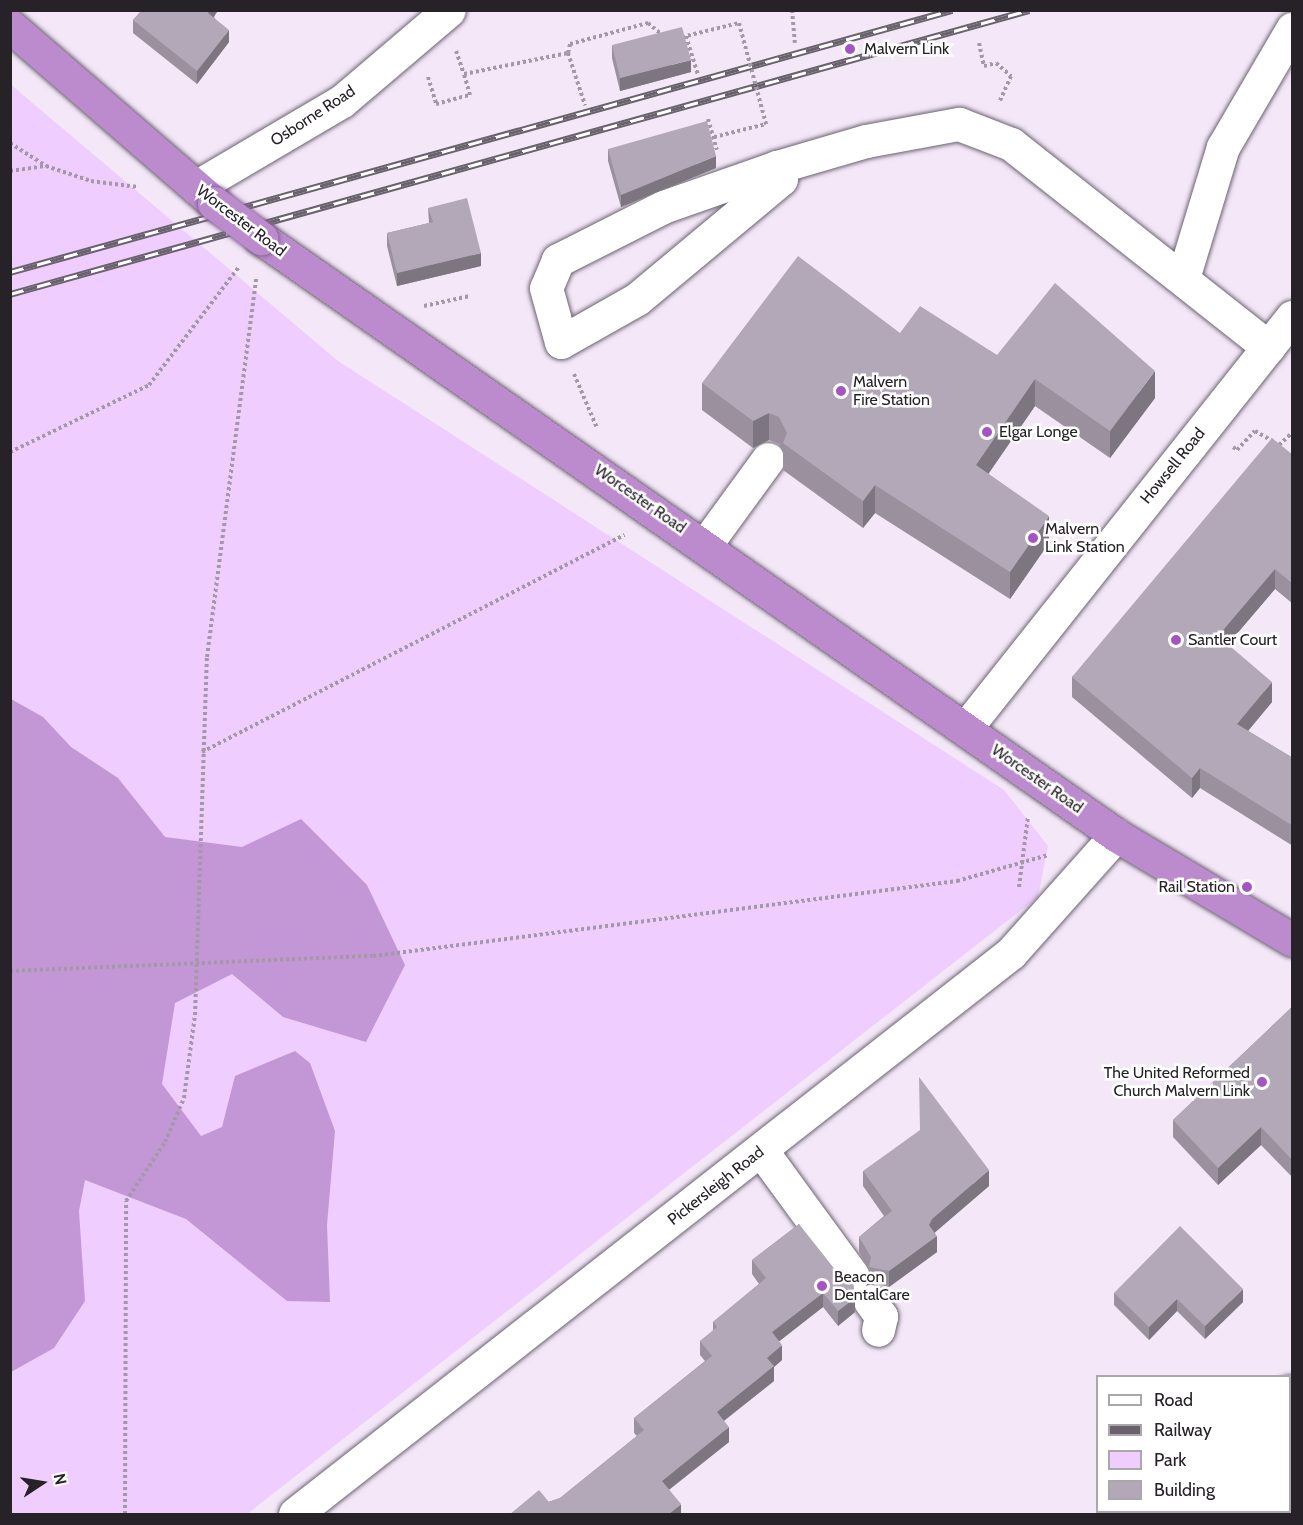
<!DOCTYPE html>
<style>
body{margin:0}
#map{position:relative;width:1303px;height:1525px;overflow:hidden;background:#f3e7f8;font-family:Cabin,sans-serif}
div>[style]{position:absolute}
.green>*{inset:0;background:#efcdfe}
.forest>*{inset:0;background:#c397d6}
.path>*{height:4px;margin-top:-2px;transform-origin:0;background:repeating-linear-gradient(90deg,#a399a6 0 3px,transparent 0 6px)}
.roads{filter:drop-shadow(0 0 2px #6c6271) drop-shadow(0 0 2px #6c6271)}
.minor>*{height:33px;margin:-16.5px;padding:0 16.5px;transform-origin:16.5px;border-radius:16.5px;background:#fff}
.highway>*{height:33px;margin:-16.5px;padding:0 16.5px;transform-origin:16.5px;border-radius:16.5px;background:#bb8bce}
.rail>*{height:7px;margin-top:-3.5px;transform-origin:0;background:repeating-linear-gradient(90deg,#fff 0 14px,#69626c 0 28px);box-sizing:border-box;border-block:2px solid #69626c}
.path-bridge>*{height:4px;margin-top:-2px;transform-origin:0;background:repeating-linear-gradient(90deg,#a399a6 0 3px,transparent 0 6px)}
.bridges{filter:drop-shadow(0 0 2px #876694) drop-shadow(0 0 2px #876694)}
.highway-bridge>*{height:33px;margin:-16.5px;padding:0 16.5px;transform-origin:16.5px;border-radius:16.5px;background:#bb8bce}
.wall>*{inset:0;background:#9a909e}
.shaded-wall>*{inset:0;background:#7d7681}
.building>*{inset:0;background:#b3a8b8}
.dots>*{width:16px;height:16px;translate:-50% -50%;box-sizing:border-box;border:3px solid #fff;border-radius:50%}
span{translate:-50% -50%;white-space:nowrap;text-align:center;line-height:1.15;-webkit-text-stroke:5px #fff;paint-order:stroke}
.poi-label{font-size:16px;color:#272228}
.left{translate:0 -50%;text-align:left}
.right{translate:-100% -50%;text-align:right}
.street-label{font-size:16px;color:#272228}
.frame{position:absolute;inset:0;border:12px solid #272228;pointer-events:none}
.legend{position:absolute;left:1096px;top:1375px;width:195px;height:138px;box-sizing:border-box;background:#fff;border:2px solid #a9a7a9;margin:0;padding:8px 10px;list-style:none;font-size:18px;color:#272228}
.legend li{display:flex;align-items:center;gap:12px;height:30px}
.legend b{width:30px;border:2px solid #a9a7a9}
.north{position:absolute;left:12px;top:1453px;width:60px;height:60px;-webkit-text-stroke:4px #fff;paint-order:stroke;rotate:78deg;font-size:16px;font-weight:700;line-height:24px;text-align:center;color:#272228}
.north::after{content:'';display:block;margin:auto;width:21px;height:27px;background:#272228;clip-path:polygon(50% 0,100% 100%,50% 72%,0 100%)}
</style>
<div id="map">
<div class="green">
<div style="clip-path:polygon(10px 84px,338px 361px,1004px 790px,1048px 846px,1038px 897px,247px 1514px,11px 1514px)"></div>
</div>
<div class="forest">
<div style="clip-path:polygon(11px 699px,43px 717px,71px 747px,118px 778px,165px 837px,242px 847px,301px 819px,367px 885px,405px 965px,366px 1042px,283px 1017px,232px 974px,175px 1003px,162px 1084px,201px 1136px,222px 1127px,235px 1076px,295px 1051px,310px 1063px,335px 1131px,327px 1225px,330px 1302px,287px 1301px,186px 1219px,85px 1180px,79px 1211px,85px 1301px,54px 1348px,11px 1372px)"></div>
</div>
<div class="path">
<div style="left:792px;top:10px;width:33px;rotate:85deg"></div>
<div style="left:686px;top:36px;width:41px;rotate:72.9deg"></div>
<div style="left:682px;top:37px;width:59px;rotate:-13.8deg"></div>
<div style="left:979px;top:43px;width:24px;rotate:78deg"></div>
<div style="left:984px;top:66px;width:12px;rotate:-14deg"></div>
<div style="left:996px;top:63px;width:20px;rotate:41deg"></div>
<div style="left:1011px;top:76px;width:27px;rotate:114deg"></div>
<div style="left:456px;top:51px;width:24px;rotate:71deg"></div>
<div style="left:568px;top:53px;width:55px;rotate:71.9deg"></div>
<div style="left:428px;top:77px;width:28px;rotate:73deg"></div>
<div style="left:436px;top:104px;width:35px;rotate:-15deg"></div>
<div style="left:470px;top:95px;width:22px;rotate:-106deg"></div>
<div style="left:464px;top:74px;width:106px;rotate:-11.4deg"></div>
<div style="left:568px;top:53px;width:9px;rotate:-77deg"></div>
<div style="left:570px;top:44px;width:81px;rotate:-15.1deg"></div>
<div style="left:648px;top:23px;width:17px;rotate:40deg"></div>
<div style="left:708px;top:119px;width:32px;rotate:74deg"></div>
<div style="left:714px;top:137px;width:54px;rotate:-14deg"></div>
<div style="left:10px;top:143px;width:43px;rotate:32.6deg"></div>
<div style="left:46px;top:166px;width:47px;rotate:18.4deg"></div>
<div style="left:91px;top:181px;width:47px;rotate:7.3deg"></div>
<div style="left:10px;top:171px;width:35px;rotate:-8deg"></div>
<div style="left:424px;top:306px;width:47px;rotate:-12.3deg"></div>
<div style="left:574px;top:374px;width:59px;rotate:66.9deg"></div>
<div style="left:1279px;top:445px;width:18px;rotate:-43deg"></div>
<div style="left:1233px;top:447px;width:5px;rotate:37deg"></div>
<div style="left:1237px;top:450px;width:26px;rotate:-47deg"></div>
<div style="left:1255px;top:431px;width:20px;rotate:30deg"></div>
<div style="left:10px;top:452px;width:154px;rotate:-25.7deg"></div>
<div style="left:149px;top:385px;width:148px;rotate:-52.7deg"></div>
<div style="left:202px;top:752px;width:475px;rotate:-27.2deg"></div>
<div style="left:1019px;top:887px;width:71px;rotate:-82.7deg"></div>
<div style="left:10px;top:971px;width:363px;rotate:-2.4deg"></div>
<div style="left:373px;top:956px;width:589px;rotate:-7.32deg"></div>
<div style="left:957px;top:881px;width:95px;rotate:-15.9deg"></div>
<div style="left:125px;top:1514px;width:313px;rotate:-89.8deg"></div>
<div style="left:126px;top:1201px;width:71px;rotate:-56.5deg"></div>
<div style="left:165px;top:1142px;width:48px;rotate:-66.6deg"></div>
<div style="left:184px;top:1098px;width:84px;rotate:-82.5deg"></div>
<div style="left:195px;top:1015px;width:358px;rotate:-88.1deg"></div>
<div style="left:207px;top:657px;width:382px;rotate:-82.6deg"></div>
</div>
<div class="roads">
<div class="minor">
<div style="left:777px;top:167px;width:121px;rotate:160.7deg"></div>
<div style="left:663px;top:207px;width:118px;rotate:153.2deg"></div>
<div style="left:558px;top:260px;width:30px;rotate:113deg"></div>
<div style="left:546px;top:288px;width:56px;rotate:74.5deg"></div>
<div style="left:561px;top:342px;width:87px;rotate:-29.5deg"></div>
<div style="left:637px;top:299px;width:187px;rotate:-39.8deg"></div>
<div style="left:781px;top:179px;width:13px;rotate:-108deg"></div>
<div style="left:777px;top:167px;width:93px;rotate:-16.3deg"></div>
<div style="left:866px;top:141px;width:95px;rotate:-10.4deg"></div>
<div style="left:959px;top:124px;width:56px;rotate:21deg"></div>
<div style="left:1011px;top:144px;width:328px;rotate:38.3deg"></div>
<div style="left:196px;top:187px;width:169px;rotate:-30.5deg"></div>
<div style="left:342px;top:101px;width:140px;rotate:-40.4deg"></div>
<div style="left:1184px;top:275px;width:134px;rotate:-73.1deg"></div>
<div style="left:1223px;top:147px;width:137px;rotate:-59.7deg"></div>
<div style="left:706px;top:544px;width:105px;rotate:-53.9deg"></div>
<div style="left:965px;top:729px;width:526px;rotate:-51.56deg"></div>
<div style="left:761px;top:1150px;width:155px;rotate:53.9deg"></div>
<div style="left:870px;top:1301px;width:19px;rotate:54deg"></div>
<div style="left:881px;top:1316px;width:14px;rotate:102deg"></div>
<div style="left:1290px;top:1392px;width:2px;rotate:27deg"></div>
<div style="left:295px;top:1514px;width:910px;rotate:-38.08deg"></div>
<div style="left:1011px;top:953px;width:158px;rotate:-48.3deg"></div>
</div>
<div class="highway">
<div style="left:10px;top:26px;width:270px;rotate:40.9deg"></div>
<div style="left:261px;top:238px;width:1043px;rotate:34.92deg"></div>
<div style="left:1116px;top:835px;width:205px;rotate:30.8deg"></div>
</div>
</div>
<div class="rail">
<div style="left:10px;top:272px;width:978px;rotate:-15.54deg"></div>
<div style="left:10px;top:294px;width:1058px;rotate:-15.57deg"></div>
</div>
<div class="path-bridge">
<div style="left:739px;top:23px;width:105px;rotate:75deg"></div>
</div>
<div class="bridges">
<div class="highway-bridge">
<div style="left:214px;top:203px;width:59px;rotate:36.7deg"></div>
</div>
</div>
<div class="wall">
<div style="clip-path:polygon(142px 10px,218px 10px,214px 17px,229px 42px,197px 84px,133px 33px,133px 20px)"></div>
<div style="clip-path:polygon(612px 45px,691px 72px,620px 91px,612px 58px)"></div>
<div style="clip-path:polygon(608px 149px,716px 168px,621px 207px,608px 161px)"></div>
<div style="clip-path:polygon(428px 208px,481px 266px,397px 286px,387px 246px,387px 233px,429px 223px)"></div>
<div style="clip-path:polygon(900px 333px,997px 355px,1155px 398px,1110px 458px,1035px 406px,988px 474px,1049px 543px,1010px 599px,875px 513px,863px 528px,783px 470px,783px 453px,779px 444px,769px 440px,753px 448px,702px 410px,702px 383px)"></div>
<div style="clip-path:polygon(1293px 455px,1293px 604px,1275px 589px,1228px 644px,1272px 702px,1248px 731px,1293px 758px,1293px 846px,1200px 788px,1192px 798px,1072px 697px,1072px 677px)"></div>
<div style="clip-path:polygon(1293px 1006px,1293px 1178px,1261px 1145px,1218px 1185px,1173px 1137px,1173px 1120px)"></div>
<div style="clip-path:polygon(863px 1171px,989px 1186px,935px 1232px,937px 1252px,889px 1287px,869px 1282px,869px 1270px,859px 1252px,859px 1237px,884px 1216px,863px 1186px)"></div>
<div style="clip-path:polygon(799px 1224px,855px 1312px,838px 1326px,823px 1307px,779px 1341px,782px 1360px,774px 1367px,774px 1381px,724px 1421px,729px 1442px,669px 1490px,681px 1515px,509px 1515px,560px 1498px,637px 1436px,634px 1433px,634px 1418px,705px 1361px,700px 1355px,700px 1341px,713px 1331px,713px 1322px,759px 1284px,752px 1274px,752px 1260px)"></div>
<div style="clip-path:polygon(1114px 1293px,1243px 1302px,1205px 1339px,1177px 1311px,1149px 1340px,1114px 1305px)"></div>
</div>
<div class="shaded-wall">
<div style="clip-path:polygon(210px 10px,218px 10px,208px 26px,208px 13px)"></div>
<div style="clip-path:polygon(229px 30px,229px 42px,197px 84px,197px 71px)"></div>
<div style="clip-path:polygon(691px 60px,691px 72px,620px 91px,620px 78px)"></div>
<div style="clip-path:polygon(716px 156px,716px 168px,621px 207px,621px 195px)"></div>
<div style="clip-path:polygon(481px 253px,481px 266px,397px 286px,397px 273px)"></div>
<div style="clip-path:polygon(1155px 371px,1155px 398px,1110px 458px,1110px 431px)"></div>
<div style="clip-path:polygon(1035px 379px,1035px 406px,976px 492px,976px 465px)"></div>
<div style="clip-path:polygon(769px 413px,769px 440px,753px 448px,753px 421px)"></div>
<div style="clip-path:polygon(875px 485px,875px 513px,863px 528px,863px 501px)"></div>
<div style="clip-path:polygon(1049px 516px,1049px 543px,1010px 599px,1010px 572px)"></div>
<div style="clip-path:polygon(1275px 569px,1275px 589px,1218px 656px,1218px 636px)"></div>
<div style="clip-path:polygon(1272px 682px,1272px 702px,1237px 744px,1237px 724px)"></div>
<div style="clip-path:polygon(1200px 768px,1200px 788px,1192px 798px,1192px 778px)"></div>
<div style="clip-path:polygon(1261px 1127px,1261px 1145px,1218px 1185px,1218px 1168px)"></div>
<div style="clip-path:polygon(989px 1170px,989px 1186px,932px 1235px,929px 1225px,932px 1219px)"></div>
<div style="clip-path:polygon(937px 1236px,937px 1252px,889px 1287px,889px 1271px)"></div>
<div style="clip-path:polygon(1243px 1289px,1243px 1302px,1205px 1339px,1205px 1326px)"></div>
<div style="clip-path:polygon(823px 1293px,823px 1307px,772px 1347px,772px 1332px)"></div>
<div style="clip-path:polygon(855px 1298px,855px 1312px,838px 1326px,838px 1311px)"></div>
<div style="clip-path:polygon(1177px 1299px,1177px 1311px,1149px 1340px,1149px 1327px)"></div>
<div style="clip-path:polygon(782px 1345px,782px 1360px,774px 1367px,774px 1381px,717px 1426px,717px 1412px,767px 1358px)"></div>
<div style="clip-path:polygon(729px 1427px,729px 1442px,662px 1495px,662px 1481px)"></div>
<div style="clip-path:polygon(681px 1504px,681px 1515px,668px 1515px)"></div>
</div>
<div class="building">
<div style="clip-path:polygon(142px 10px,210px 10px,208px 13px,229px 30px,197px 71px,133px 20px)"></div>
<div style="clip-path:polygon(682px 27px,691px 60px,620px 78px,612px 45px)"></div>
<div style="clip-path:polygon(707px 121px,716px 156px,621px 195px,608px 149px)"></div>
<div style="clip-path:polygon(467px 198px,481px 253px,397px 273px,387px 233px,433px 222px,428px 208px)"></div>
<div style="clip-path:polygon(798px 256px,900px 333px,920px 306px,997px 355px,1055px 283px,1155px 371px,1110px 431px,1035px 379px,976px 465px,1049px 516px,1010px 572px,875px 485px,863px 501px,783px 443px,787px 433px,779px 417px,769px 413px,753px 421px,702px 383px)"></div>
<div style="clip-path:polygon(1272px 438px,1293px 455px,1293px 584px,1275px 569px,1218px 636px,1272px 682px,1237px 724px,1293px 758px,1293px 826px,1200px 768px,1192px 778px,1072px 677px)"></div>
<div style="clip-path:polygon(1293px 1006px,1293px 1161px,1261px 1127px,1218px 1168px,1173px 1120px)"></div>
<div style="clip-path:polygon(919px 1077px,989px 1170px,932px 1219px,929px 1225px,937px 1236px,889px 1271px,869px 1267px,871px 1257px,859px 1237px,892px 1211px,863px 1171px,920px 1130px)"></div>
<div style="clip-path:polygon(799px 1224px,837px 1272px,853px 1279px,855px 1298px,838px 1311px,823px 1293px,772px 1332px,782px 1345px,767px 1358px,774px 1366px,717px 1412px,729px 1427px,662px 1481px,681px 1504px,668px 1515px,509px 1515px,539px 1490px,549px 1502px,560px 1498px,644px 1430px,634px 1418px,712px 1356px,700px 1341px,717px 1327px,713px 1322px,766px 1278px,752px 1260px)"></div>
<div style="clip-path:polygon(1180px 1226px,1243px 1289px,1205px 1326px,1177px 1299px,1149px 1327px,1114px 1293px)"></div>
<div style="clip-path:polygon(1293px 1507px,1293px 1515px,1265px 1515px,1270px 1512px,1283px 1512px,1283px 1513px,1285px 1512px,1290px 1512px,1290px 1509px)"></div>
</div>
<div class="dots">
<div style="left:850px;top:49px;background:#a554c4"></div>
<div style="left:841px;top:391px;background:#a554c4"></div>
<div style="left:987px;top:432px;background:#a554c4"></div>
<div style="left:1033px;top:538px;background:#a554c4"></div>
<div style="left:1176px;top:640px;background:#a554c4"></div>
<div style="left:1247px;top:887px;background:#a554c4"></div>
<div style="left:1262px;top:1082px;background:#a554c4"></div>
<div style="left:822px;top:1286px;background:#a554c4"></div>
</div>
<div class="poi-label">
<span class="left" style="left:864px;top:49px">Malvern Link</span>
<span class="left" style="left:853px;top:391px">Malvern<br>Fire Station</span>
<span class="left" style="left:999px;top:432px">Elgar Longe</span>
<span class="left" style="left:1045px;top:538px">Malvern<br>Link Station</span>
<span class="left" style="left:1188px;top:640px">Santler Court</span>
<span class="right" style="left:1235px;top:887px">Rail Station</span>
<span class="right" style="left:1250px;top:1082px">The United Reformed<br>Church Malvern Link</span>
<span class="left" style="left:834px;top:1286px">Beacon<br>DentalCare</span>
</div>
<div class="street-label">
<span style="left:313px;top:116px;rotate:-33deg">Osborne Road</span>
<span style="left:241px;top:221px;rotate:37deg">Worcester Road</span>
<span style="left:1173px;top:466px;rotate:-51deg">Howsell Road</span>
<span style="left:640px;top:499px;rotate:35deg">Worcester Road</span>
<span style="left:1037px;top:779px;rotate:35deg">Worcester Road</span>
<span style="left:716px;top:1186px;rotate:-38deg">Pickersleigh Road</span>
</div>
<div class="frame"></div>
<ul class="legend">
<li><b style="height:8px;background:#fff"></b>Road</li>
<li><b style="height:8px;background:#69626c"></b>Railway</li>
<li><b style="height:16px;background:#efcdfe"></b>Park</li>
<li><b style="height:16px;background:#b3a8b8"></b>Building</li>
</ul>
<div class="north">N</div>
</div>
